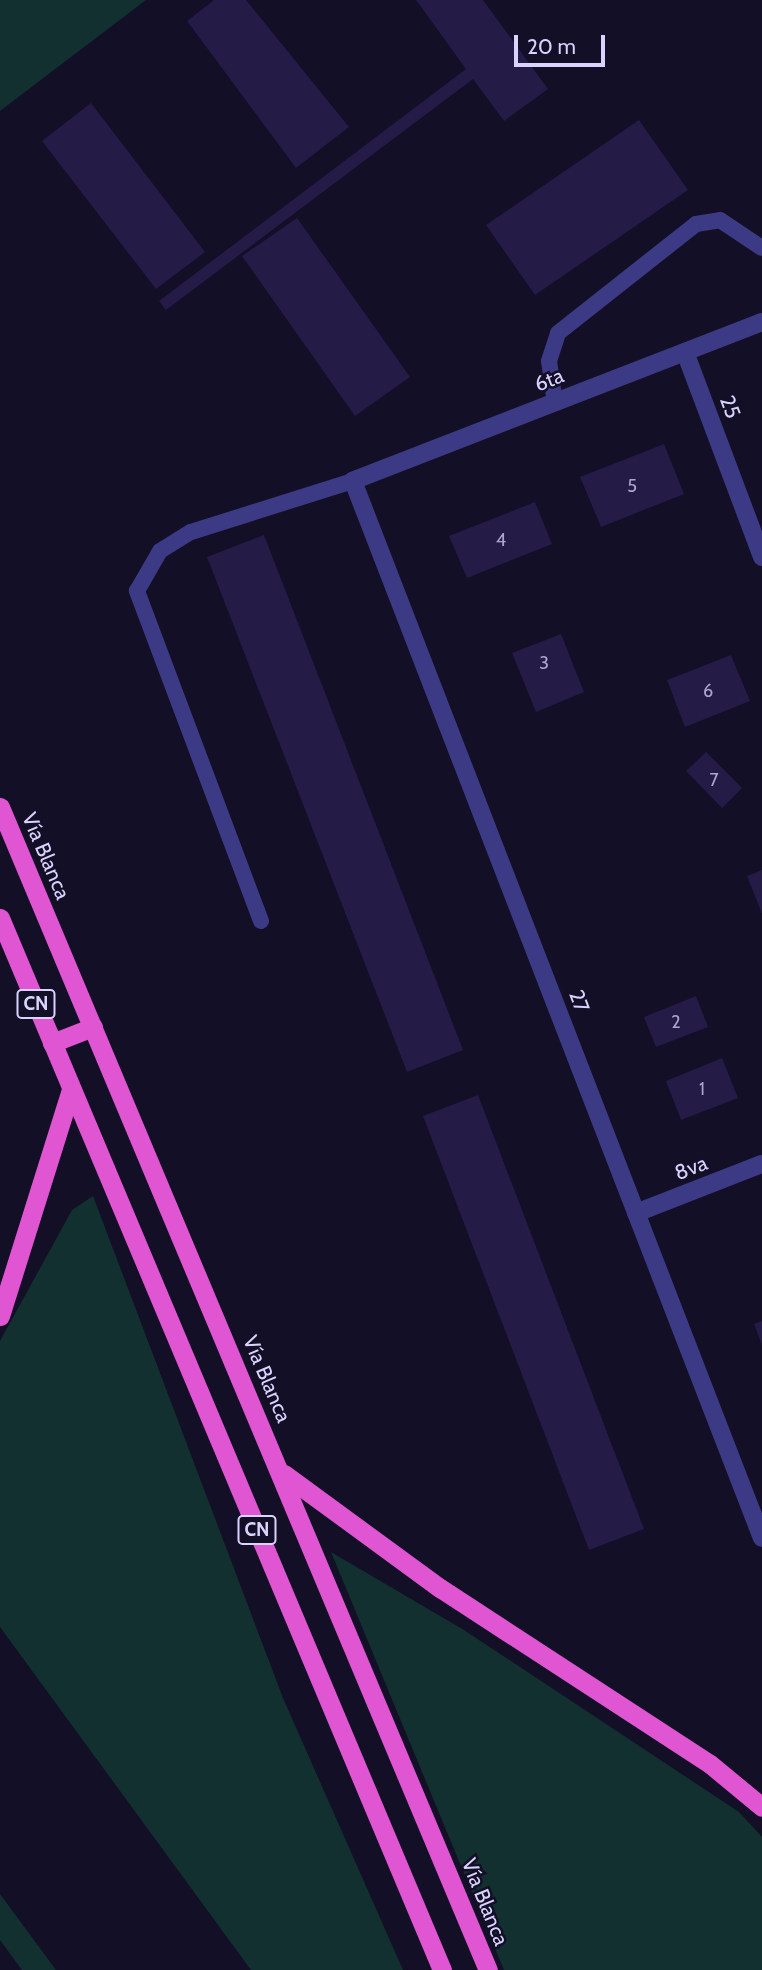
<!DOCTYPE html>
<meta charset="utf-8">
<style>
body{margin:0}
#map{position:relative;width:762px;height:1970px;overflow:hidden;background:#130f26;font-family:Cabin,sans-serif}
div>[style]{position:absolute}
.green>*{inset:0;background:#12302f}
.building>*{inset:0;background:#241b47}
.service>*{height:16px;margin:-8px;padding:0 8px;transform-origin:8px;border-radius:8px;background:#3d3a85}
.minor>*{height:18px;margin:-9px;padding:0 9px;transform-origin:9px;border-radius:9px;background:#3d3a85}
.trunk>*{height:19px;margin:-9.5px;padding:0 9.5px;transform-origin:9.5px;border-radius:9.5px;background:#e055d1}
span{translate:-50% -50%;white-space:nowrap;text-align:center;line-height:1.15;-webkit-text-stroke:5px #130f26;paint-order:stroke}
.number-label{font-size:18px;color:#aca6d1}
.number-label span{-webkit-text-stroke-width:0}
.shield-label span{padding:2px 5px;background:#130f26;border:2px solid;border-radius:5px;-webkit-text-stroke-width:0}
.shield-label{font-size:19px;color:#d9d4ff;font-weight:700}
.street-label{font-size:21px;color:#d9d4ff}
.scale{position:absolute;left:514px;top:35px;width:91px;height:32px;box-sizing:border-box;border:4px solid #d9d4ff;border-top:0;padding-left:9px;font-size:21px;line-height:24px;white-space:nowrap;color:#d9d4ff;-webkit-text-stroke:5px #130f26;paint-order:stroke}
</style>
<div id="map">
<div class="green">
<div style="clip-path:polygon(0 0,146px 0,0 111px)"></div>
<div style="clip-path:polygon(93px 1196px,283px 1698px,403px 1970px,251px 1970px,0 1627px,0 1341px,72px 1210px)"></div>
<div style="clip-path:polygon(331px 1552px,464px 1630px,739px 1812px,762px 1837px,762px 1970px,504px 1970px)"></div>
<div style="clip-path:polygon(0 1894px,56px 1970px,22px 1970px,0 1940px)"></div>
</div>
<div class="building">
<div style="clip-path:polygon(214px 0,246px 0,349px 127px,296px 168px,187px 21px)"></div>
<div style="clip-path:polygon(416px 0,483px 0,548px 89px,504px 121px,473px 79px,166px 310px,159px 301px,466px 69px)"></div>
<div style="clip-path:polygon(91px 103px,205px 252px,156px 289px,42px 141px)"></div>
<div style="clip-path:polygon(639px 120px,688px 190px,535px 295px,486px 225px)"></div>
<div style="clip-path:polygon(297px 218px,410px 377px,355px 416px,242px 256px)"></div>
<div style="clip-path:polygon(664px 444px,684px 494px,601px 527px,580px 477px)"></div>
<div style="clip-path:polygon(535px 502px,552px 544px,467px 578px,449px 536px)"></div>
<div style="clip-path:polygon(264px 535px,463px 1050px,407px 1072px,207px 557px)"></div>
<div style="clip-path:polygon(561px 634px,584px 692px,536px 712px,512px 653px)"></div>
<div style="clip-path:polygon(731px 655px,750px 701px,685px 727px,667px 680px)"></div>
<div style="clip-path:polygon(706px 752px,742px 788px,722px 808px,686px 771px)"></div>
<div style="clip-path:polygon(762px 870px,762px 914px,747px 876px)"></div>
<div style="clip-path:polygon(696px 996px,708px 1027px,656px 1047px,644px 1017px)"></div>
<div style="clip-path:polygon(722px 1058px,738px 1098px,681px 1120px,666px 1081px)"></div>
<div style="clip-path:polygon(478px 1095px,644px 1529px,589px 1550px,423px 1116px)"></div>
<div style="clip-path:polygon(762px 1321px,762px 1345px,754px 1324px)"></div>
</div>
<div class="service">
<div style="left:555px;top:403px;width:42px;rotate:-98.1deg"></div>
<div style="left:549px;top:361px;width:29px;rotate:-72deg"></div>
<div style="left:558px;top:333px;width:176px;rotate:-38.3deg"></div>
<div style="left:696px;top:224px;width:24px;rotate:-9deg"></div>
<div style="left:720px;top:220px;width:50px;rotate:33.7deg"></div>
<div style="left:261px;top:921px;width:353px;rotate:-110.6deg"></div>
<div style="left:137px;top:591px;width:46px;rotate:-60.1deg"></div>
<div style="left:160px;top:551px;width:36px;rotate:-32deg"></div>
<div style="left:191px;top:532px;width:170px;rotate:-17.5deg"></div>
</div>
<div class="minor">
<div style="left:762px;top:322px;width:439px;rotate:158.8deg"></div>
<div style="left:353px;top:481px;width:1133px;rotate:68.85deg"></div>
<div style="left:685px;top:352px;width:219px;rotate:69.4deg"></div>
<div style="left:636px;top:1213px;width:135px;rotate:-21.3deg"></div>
</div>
<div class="trunk">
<div style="left:0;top:807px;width:1261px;rotate:67.24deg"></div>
<div style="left:0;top:918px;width:1141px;rotate:67.21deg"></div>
<div style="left:52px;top:1043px;width:44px;rotate:-21.3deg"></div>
<div style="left:0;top:1316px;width:238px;rotate:-72.6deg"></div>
<div style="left:284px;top:1474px;width:193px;rotate:36.2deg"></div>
<div style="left:440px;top:1588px;width:322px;rotate:33.1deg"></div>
<div style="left:710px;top:1764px;width:67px;rotate:39.6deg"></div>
</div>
<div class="number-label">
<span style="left:632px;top:486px">5</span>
<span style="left:501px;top:540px">4</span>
<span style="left:544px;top:663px">3</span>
<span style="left:708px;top:691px">6</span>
<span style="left:714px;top:780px">7</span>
<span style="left:676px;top:1022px">2</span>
<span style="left:702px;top:1089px">1</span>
</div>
<div class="shield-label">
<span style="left:36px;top:1004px">CN</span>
<span style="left:257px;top:1530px">CN</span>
</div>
<div class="street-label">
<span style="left:549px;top:380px;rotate:-21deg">6ta</span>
<span style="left:730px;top:407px;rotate:69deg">25</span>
<span style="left:46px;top:856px;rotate:67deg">Vía Blanca</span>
<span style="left:579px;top:1001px;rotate:69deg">27</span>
<span style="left:691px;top:1168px;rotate:-21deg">8va</span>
<span style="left:267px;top:1379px;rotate:67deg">Vía Blanca</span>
<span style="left:485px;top:1902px;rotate:68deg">Vía Blanca</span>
</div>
<div class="scale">20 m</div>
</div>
